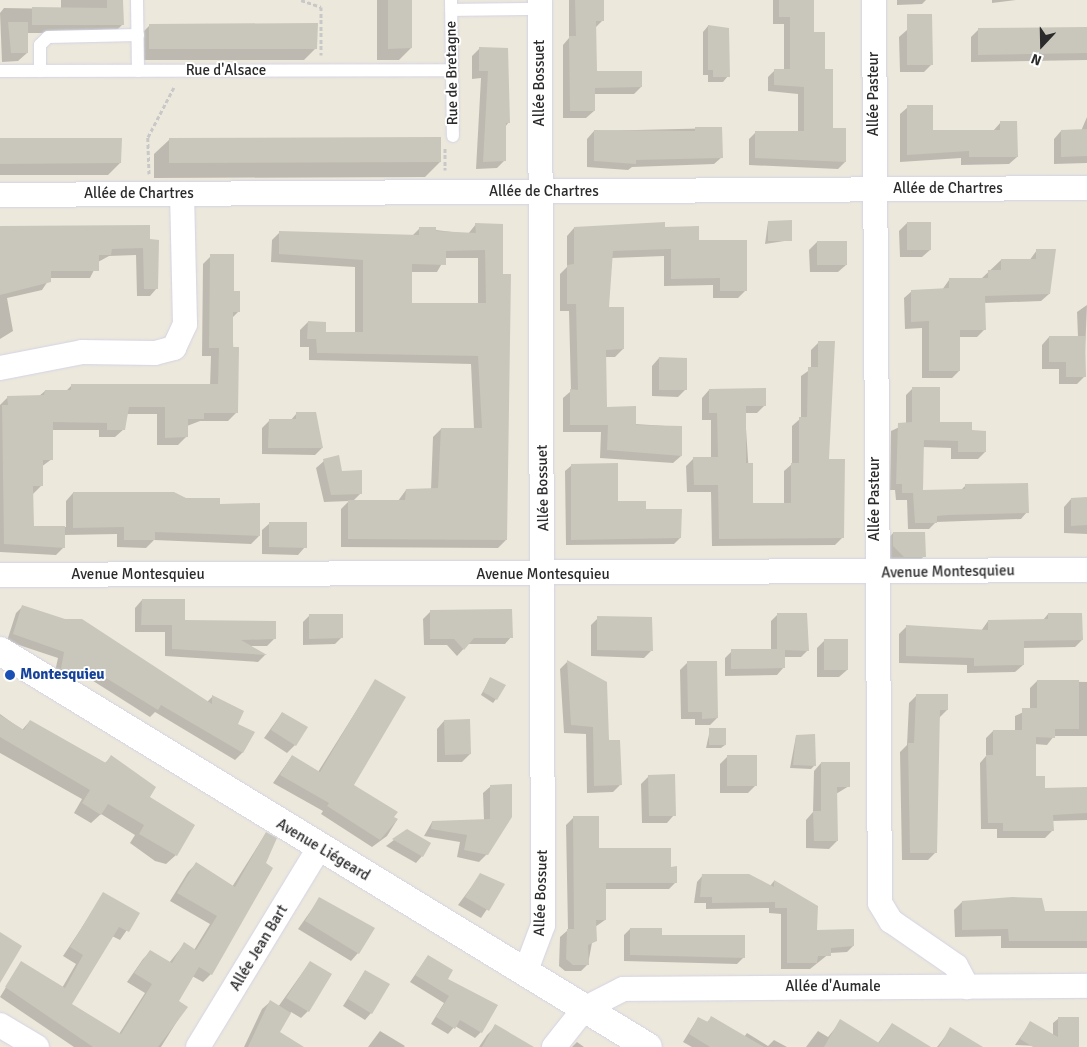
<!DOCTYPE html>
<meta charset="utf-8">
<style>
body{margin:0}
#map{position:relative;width:1087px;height:1047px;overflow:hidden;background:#ede8dc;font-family:Signika,sans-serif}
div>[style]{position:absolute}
.shadow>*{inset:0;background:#0003}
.building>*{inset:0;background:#c9c6bb}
.path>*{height:3px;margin-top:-1.5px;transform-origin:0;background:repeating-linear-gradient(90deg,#c8c8c8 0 4px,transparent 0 6.5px)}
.roads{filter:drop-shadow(0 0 1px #d2d3e4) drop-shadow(0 0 1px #d2d3e4)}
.lane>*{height:12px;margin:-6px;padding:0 6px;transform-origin:6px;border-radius:6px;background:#fff}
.street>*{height:24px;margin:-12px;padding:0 12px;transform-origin:12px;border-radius:12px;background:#fff}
.secondary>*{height:28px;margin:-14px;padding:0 14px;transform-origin:14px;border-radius:14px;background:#fff}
.dots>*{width:14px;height:14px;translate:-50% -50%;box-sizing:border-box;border:2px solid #fff;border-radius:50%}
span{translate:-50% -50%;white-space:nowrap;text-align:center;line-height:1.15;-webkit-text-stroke:4px #fff;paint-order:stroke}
.street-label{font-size:15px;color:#2b2b2b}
.transit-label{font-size:15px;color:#164399;font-weight:700}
.left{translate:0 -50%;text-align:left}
.north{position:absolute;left:1017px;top:20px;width:50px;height:50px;-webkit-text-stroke:4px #fff;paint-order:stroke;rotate:201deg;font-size:14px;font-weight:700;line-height:20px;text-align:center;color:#2b2b2b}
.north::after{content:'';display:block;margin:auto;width:18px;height:22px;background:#2b2b2b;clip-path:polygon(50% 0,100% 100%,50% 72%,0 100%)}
</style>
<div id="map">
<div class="shadow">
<div style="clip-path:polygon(61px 0,122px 0,122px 25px,114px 33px,27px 33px,27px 53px,18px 61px,2px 62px,0 13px,4px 8px,61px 9px)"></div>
<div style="clip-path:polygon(377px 0,411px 0,411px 48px,399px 60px,377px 60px)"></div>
<div style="clip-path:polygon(569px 0,603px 0,603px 20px,595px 28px,596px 72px,641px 87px,634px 94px,594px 94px,594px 111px,586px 118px,563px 118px,563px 45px,569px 38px)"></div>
<div style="clip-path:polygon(773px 0,813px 0,812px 34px,824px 70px,832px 129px,845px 162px,838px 169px,749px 165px,749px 139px,756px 132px,798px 132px,798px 94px,768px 91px,768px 77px,775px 70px,784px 70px,784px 24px,773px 24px)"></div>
<div style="clip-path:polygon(897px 0,926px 0,922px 4px,897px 5px)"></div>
<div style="clip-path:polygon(992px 0,1016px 0,992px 3px)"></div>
<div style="clip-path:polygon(150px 25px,316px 48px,304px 60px,138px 60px,138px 37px)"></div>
<div style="clip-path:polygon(708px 26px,728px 76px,723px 82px,708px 82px,708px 75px,703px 75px,703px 32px)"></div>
<div style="clip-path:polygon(1087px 28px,1087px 60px,971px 62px,971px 37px,979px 29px)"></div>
<div style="clip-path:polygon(907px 30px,932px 64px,924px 72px,900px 72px,899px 37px)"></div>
<div style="clip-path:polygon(479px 49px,509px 122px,505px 127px,505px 160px,497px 168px,476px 169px,481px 78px,472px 79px,472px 56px)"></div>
<div style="clip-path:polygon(908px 107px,932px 131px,993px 131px,1001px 122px,1017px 157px,1009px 164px,961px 165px,961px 158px,900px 162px,900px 114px)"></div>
<div style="clip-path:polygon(1087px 117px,1087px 163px,1054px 164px,1054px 139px,1061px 131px,1081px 131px)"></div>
<div style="clip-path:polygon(721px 128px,722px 157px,714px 164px,632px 167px,628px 170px,587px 167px,587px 139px,594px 131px)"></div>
<div style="clip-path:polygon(0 139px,120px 163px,108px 175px,0 175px)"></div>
<div style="clip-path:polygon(170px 139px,440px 162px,425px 177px,154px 178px,154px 154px)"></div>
<div style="clip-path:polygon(768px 222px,791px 240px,765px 244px)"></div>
<div style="clip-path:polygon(907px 223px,930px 250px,922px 257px,900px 257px,899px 231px)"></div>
<div style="clip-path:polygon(evenodd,476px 224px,502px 225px,506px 540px,498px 548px,341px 547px,341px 509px,349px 501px,324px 502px,316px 468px,324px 461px,341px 472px,361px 493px,353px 501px,398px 501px,406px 490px,431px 490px,433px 437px,441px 429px,474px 429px,471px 364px,309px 360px,309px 347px,300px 347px,300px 330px,308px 322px,325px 333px,355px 333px,355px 267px,271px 262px,272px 240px,280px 232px,412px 236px,420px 228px,468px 234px,476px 224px,445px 258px,478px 258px,478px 304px,411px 304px,411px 272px,437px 272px,445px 258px)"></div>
<div style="clip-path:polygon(0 228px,149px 241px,157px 288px,150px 296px,137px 296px,136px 255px,109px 256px,98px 262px,90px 278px,50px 278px,42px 290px,7px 298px,13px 331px,0 339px)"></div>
<div style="clip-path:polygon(574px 228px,664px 228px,698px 241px,746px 290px,738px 298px,713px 298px,713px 285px,664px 286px,664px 256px,612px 258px,608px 308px,623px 349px,615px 357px,605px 357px,606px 408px,635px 424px,681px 427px,681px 456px,673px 463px,600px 458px,601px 432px,563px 432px,563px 398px,571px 391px,569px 311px,560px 311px,560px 274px,567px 267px,567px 236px)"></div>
<div style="clip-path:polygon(817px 242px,846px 265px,838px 272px,810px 272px,809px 250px)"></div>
<div style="clip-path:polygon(1037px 250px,1049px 294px,1041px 301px,984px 303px,984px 330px,977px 337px,959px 337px,959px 371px,952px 378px,922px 378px,922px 328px,905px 329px,904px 298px,912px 291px,942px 290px,949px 280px,981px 279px,1001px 260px,1029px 261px)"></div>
<div style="clip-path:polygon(211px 256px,239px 311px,232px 318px,236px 413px,228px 421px,200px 421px,187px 426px,186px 437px,178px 445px,157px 445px,157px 414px,126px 414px,124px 429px,115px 437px,99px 437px,99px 430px,52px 430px,52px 459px,41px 467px,41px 486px,33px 494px,33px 527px,66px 527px,66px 501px,73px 493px,219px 505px,259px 536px,251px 544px,154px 540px,146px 548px,117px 547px,117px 534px,64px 535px,64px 547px,56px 555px,0 552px,0 405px,8px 397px,39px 396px,45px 391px,66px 391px,71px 386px,210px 386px,211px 356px,202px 356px,203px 264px)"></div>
<div style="clip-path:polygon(1087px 305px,1084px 377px,1077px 384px,1059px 384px,1059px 369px,1042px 369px,1042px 345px,1049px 337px,1078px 337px,1077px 312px)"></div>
<div style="clip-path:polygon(818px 343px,828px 460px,843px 537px,835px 545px,712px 546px,711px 492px,687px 492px,686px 466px,693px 459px,711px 458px,711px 420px,702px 420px,702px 398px,709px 390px,765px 405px,757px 413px,745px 413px,751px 505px,784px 504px,784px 471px,792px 464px,792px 426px,801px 418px,801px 376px,811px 369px,811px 350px)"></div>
<div style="clip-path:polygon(659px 358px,686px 389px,678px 397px,652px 396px,652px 366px)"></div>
<div style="clip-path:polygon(913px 388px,939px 423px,971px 432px,985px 452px,978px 459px,951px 459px,951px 448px,922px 447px,921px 491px,960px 491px,966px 485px,1027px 512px,1021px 519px,936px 522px,929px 529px,908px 529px,907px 500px,896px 500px,895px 490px,890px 490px,891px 431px,906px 424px,906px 395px)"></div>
<div style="clip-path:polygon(297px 413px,322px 448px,315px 455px,262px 454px,262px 428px,269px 421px,290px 421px)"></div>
<div style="clip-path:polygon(572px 465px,617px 503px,645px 510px,680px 538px,674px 544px,566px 545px,565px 471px)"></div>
<div style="clip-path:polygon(1071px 499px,1087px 499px,1087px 534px,1064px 533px,1064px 507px)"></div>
<div style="clip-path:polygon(270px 523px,305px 547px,298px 555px,262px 554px,262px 530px)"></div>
<div style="clip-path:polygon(893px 533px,924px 556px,917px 564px,896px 564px,886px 554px,886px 541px)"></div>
<div style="clip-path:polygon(142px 600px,184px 622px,274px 639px,267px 646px,249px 646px,265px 655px,258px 662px,165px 656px,165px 632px,135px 632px,135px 608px)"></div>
<div style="clip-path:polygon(23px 606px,207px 702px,213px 696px,236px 724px,254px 733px,242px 753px,235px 760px,155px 712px,150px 717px,79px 672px,69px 685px,54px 676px,58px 658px,7px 641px,16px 613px)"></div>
<div style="clip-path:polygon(430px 612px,511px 637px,505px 644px,468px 644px,457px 656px,447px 645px,424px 645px,423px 619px)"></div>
<div style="clip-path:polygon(778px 614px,808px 650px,801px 657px,784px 657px,784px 667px,777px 675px,725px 676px,725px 658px,732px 651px,771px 650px,771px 621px)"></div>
<div style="clip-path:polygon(1048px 614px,1082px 640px,1075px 647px,1023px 648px,1023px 665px,1015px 672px,967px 673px,967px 665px,899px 663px,899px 634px,906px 627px,981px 631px,988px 621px,1043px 620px)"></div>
<div style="clip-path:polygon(310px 615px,342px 637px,335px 644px,303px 645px,303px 622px)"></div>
<div style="clip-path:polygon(598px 618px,651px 651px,644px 658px,591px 656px,591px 625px)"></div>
<div style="clip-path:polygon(825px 640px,847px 670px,839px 677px,817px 677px,817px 648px)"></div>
<div style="clip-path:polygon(567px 662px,608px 741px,620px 785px,613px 792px,587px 793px,586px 734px,564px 733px,560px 669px)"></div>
<div style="clip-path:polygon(688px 662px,717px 718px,710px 725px,695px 725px,695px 719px,681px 719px,680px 670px)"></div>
<div style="clip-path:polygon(490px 678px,496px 699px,493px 703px,481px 695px)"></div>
<div style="clip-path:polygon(375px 681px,353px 786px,397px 820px,387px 836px,372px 847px,321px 814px,323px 811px,273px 783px,292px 756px,318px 772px)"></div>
<div style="clip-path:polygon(1037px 681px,1087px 682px,1087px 736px,1054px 736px,1047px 745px,1034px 744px,1034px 777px,1044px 789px,1087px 790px,1087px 820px,1052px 821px,1052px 831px,1045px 838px,997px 838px,997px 829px,981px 829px,980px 763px,986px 756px,986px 738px,993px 731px,1015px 731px,1015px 716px,1030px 709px,1030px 688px)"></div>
<div style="clip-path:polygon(917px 695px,947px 710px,939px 718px,936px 852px,928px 860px,902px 860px,900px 752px,907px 745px,909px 703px)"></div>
<div style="clip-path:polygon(282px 713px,295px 745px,287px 753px,264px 738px)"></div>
<div style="clip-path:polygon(0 714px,22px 730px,30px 721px,105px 763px,111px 757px,148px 797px,176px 855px,166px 864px,155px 861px,130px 843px,135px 835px,101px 814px,91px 823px,74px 813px,82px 799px,0 753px)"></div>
<div style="clip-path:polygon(444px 721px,470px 754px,462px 762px,437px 762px,437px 729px)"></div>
<div style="clip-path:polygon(710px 730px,725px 745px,721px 748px,706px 748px)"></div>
<div style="clip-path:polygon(796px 736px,815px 765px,811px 769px,790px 768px)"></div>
<div style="clip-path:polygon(728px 756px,756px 785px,748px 793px,720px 793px,720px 764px)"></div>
<div style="clip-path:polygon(821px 763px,849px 786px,836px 794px,837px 841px,829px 849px,806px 848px,806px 820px,813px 812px,814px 771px)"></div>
<div style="clip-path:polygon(649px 776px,674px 815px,667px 823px,642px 823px,641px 784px)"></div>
<div style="clip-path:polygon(511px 785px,487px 854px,479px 862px,457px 857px,460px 842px,424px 836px,432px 822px,484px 820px,483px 793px,491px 786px)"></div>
<div style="clip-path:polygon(573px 818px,598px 849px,676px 882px,669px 889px,604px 889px,605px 920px,595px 927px,588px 964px,581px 971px,565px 971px,559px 966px,560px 937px,568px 930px,566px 825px)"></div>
<div style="clip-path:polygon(407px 830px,422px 856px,416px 863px,386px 846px)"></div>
<div style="clip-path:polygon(266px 833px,264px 864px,272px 869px,211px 974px,203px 982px,192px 976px,177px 1001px,186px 1007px,161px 1047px,74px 1047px,0 997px,21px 963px,62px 988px,76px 964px,63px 956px,104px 894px,138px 914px,120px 940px,112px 936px,71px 1004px,119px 1034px,145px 993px,127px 982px,143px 959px,151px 951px,169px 963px,184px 944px,194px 950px,210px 924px,170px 901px,188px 872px,196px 864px,232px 887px)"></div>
<div style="clip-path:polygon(481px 874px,504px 884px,481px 918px,458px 905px)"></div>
<div style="clip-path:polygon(703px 875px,770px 886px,774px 881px,815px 931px,853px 946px,847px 952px,830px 953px,810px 969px,781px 969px,781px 914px,769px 913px,769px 908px,706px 909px,706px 903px,694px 903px,697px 882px)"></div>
<div style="clip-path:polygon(320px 898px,358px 953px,351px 961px,298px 929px)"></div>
<div style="clip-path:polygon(962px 902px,1044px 913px,1087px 912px,1087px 948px,1001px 948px,1001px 936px,955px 937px,954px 910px)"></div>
<div style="clip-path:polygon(630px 929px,661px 936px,744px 957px,737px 964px,624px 961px,624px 935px)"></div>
<div style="clip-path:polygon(428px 956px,481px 1032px,475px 1038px,455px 1026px,448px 1034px,431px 1024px,444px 1003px,410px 982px)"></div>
<div style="clip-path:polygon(310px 962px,308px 1011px,301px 1018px,291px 1012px,278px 1032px,287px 1047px,244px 1047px,262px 1009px,270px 1002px,278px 1007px)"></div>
<div style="clip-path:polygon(365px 971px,371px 1013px,365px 1020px,343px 1006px)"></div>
<div style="clip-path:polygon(712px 1017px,744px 1037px,747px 1033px,768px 1046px,774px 1040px,787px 1047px,692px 1047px,683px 1042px,698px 1018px,706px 1023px)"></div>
<div style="clip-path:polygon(1059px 1018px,1060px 1047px,1015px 1045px,1030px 1023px,1053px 1035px,1053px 1023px)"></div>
<div style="clip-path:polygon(841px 1021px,872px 1047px,806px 1047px,818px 1031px,828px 1037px)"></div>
<div style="clip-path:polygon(892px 1024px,929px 1047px,875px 1047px)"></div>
<div style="clip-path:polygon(496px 1026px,512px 1047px,479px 1047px,487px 1035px)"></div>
<div style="clip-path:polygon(951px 1029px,973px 1047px,937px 1047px)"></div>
<div style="clip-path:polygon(380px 1031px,405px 1046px,404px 1047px,368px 1047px)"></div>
<div style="clip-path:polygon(577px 1042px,584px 1047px,572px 1047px)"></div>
</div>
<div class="building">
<div style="clip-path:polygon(107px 0,123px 0,124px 25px,32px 25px,32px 7px,107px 8px)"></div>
<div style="clip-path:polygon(388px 0,412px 0,412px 48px,388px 49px)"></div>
<div style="clip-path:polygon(575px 0,604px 0,604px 21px,596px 21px,597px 71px,642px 71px,642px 87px,595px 88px,595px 111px,570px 111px,569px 36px,576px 36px)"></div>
<div style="clip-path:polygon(779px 0,814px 0,814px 32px,825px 32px,825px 69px,833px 69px,833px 128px,846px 128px,846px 162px,755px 158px,755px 131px,804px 131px,804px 87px,774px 85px,774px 69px,790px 69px,790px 17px,779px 17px)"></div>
<div style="clip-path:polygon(907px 14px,932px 14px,933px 65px,907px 65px)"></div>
<div style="clip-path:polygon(8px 22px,28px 22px,28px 53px,11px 53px)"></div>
<div style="clip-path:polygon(318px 23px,317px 49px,149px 49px,149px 24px)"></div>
<div style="clip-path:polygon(708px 25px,729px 28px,730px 77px,713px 77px,713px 70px,708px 70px)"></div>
<div style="clip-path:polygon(1087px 27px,1087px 53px,978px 55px,978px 28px)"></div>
<div style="clip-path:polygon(479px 47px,508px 48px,510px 123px,506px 123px,506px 161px,483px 162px,488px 71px,479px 71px)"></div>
<div style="clip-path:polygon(907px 105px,933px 105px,933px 130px,1000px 130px,1000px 121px,1017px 121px,1018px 157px,969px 157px,969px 151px,907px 155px)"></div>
<div style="clip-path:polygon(695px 127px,722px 127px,723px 158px,636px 160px,636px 164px,594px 161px,594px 130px,695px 131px)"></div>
<div style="clip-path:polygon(1087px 129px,1087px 156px,1061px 157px,1061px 130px)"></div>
<div style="clip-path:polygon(441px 137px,441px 162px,169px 163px,169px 138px)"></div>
<div style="clip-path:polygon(0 138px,122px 138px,121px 163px,0 164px)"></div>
<div style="clip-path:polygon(792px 220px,792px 241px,768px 241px,768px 221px)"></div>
<div style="clip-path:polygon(665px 222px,665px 227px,699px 226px,699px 240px,747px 240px,747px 291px,720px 291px,720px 278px,671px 279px,671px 249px,613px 251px,609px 307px,624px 307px,624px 349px,606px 350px,607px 407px,636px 406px,636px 425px,682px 426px,682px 456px,607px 450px,608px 425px,570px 425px,570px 389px,578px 390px,576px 304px,567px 304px,567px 265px,574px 264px,574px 227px)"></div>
<div style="clip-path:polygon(907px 222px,931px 222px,931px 250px,907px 250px)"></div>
<div style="clip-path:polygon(evenodd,475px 223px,503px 224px,503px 274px,511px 274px,507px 540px,348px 539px,348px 500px,405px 500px,406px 489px,438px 488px,441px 428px,482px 428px,478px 356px,317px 353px,316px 339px,307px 339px,308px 321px,326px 322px,326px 332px,363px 332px,363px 260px,279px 254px,279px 231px,419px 235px,419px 227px,436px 227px,436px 231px,476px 233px,475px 223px,485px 250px,486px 303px,412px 303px,412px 264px,446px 265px,446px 251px,485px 250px)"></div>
<div style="clip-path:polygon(150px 225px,150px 239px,159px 240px,158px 289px,144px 289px,143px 248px,112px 249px,111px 255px,99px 255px,99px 271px,51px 271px,51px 282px,0 295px,0 226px)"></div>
<div style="clip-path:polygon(817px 241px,847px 241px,847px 265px,817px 265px)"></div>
<div style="clip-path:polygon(1036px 249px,1056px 249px,1050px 294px,985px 296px,986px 330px,960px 330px,960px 371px,929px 371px,929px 321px,911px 322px,911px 290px,949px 288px,949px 278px,988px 278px,988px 270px,1001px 270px,1001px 259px,1036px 259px)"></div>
<div style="clip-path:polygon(210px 254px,234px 254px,234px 291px,240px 291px,240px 312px,233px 312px,233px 347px,239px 347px,238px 413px,204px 413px,204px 419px,188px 419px,188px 437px,165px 438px,165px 407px,129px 407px,125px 430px,107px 430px,107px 423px,53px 422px,53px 460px,43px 460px,43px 486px,33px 486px,34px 526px,65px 526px,65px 548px,4px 544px,2px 405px,8px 405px,7px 396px,44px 395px,45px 390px,71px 390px,71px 384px,218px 384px,219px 348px,209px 348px)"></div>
<div style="clip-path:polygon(1049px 336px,1085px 336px,1086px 377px,1066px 377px,1066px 362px,1049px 362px)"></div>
<div style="clip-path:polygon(818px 341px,835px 341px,829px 459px,845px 459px,844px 538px,719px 539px,718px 485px,694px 485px,693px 457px,718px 457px,717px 413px,709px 413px,709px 389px,766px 388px,766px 406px,746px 406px,746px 463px,753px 463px,753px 503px,791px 503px,791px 463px,799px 463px,799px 417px,807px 417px,808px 367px,818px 367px)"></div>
<div style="clip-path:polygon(659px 357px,687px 358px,687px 390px,659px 390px)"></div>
<div style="clip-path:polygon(912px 387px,940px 387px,940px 422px,972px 422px,972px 430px,986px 431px,986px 452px,958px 452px,958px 441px,924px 440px,923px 490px,965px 489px,965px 484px,1028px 483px,1029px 513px,948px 515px,937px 516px,937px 523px,915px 523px,913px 493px,902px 493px,902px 484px,896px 484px,898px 423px,912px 422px)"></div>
<div style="clip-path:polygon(296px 412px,316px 412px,323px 448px,268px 448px,269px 419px,296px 419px)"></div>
<div style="clip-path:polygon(339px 455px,342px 471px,362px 470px,362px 494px,331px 495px,323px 459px)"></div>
<div style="clip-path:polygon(618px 463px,618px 501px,646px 501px,646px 509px,682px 509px,681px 538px,571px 540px,571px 464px)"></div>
<div style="clip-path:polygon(73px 492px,174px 492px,186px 498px,220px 498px,220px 504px,260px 503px,260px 536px,155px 532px,155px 540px,124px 540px,124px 527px,73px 528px)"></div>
<div style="clip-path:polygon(1087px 497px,1087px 525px,1071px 526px,1071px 498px)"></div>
<div style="clip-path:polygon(269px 522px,307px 522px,307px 548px,269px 547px)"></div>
<div style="clip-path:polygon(893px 532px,925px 532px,926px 557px,904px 557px,893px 546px)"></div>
<div style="clip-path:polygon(142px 599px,185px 599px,185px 620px,276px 621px,276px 639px,241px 640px,267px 655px,172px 649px,172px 625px,141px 625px)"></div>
<div style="clip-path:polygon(22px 605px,65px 619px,82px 619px,212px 704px,212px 695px,244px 711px,238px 724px,255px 732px,243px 753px,161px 705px,158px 710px,85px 665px,77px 679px,61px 669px,64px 652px,13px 634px)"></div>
<div style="clip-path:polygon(512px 609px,513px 638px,474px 638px,464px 650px,454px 639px,430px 639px,430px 610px)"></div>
<div style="clip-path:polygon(777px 613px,807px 613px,809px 651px,785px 650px,785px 668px,731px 669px,731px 649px,777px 649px)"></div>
<div style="clip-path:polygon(1048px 613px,1082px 613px,1083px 640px,1024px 641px,1024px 665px,974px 666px,974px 658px,906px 656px,906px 625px,988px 630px,988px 620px,1048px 619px)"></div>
<div style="clip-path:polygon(309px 614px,343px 614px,343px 638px,309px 639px)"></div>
<div style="clip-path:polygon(597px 616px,652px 617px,653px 651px,597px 650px)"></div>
<div style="clip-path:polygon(824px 639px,848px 639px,848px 670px,824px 670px)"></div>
<div style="clip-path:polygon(567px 660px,607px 682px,609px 740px,620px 740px,622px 785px,594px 786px,593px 727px,571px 725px)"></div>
<div style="clip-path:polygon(687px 661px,717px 661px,718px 718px,702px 719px,702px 712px,688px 712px)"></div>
<div style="clip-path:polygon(490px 677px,506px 685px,497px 700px,483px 692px)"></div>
<div style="clip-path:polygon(375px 679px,406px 697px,354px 785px,398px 812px,394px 817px,398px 819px,380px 840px,327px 806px,329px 803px,280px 775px,292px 755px,320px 772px)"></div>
<div style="clip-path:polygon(1037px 680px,1079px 680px,1079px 729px,1055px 729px,1055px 738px,1036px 737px,1036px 776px,1045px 776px,1045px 788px,1087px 787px,1087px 813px,1053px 815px,1054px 831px,1003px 831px,1003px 823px,988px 823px,986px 755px,993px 755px,993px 730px,1022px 730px,1022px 708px,1037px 708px)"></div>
<div style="clip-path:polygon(916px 694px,948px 694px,948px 710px,940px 710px,937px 853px,910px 853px,908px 743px,914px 743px)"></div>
<div style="clip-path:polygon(282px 712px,308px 727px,296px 746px,271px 730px)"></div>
<div style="clip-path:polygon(0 715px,24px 730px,30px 720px,106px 763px,111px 755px,156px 787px,150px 797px,195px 825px,177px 856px,139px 834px,144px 825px,108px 804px,101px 815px,82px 803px,90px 790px,0 737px)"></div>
<div style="clip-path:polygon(470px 719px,471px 754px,445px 755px,444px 720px)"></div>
<div style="clip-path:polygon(709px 728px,726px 728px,726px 745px,709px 745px)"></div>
<div style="clip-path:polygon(815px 734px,816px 766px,793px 765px,796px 735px)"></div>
<div style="clip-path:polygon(727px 755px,757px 755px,757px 786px,727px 786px)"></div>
<div style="clip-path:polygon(821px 762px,850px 762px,850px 787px,837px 787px,838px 841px,814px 841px,813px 811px,821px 811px)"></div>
<div style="clip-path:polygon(675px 774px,676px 816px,649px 816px,648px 775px)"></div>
<div style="clip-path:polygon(512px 784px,512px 817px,488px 855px,464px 850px,467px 835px,431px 829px,432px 821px,490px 819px,490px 785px)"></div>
<div style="clip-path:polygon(573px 816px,599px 816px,599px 848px,671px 848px,671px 867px,677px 866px,677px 883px,606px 883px,606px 920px,596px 920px,597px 941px,588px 945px,589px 965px,573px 965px,566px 959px,567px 929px,574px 929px)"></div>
<div style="clip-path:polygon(407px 829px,431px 843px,423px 857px,392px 839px)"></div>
<div style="clip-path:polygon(266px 832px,277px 838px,266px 863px,273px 868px,212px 975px,199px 967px,179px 1001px,188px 1007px,158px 1047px,93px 1047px,5px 987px,21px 961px,65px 988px,83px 955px,70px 947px,103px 892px,140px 913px,129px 932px,119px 927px,72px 1004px,121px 1034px,152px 984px,134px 973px,150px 950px,172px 963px,184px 942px,196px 950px,217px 916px,177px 893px,196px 862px,235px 887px)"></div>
<div style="clip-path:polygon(480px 873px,505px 884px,489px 911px,465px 897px)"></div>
<div style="clip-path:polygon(702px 874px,749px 874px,774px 887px,774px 880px,818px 906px,817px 930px,854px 929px,854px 946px,831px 948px,831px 956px,818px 956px,817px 963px,787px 963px,787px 908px,775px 908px,775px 902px,712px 903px,712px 897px,700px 897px)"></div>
<div style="clip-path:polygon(319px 897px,375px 928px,359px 954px,305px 921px)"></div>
<div style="clip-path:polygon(1012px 897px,1042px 898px,1045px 911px,1087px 911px,1087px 941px,1009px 941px,1008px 929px,962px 930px,962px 901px)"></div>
<div style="clip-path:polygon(630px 928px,662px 928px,662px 935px,745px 935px,745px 958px,630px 955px)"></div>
<div style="clip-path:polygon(0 932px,22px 946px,0 983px)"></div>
<div style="clip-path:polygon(428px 955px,453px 970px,448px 979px,498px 1005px,482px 1033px,460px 1020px,455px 1029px,436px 1017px,449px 996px,415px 975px)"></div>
<div style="clip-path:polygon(310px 961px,332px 974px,309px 1012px,286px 998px)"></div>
<div style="clip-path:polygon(365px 970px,390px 984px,372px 1014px,348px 999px)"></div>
<div style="clip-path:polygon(270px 1000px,291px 1013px,280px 1032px,304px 1047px,248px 1047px)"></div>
<div style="clip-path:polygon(711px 1016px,764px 1047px,710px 1047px,689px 1034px,698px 1017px,708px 1022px)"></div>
<div style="clip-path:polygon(1058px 1017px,1079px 1017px,1079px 1047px,1033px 1047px,1020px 1039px,1030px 1021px,1058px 1037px)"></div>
<div style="clip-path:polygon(840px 1019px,879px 1043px,892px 1023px,931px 1047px,824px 1047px)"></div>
<div style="clip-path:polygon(495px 1024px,534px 1047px,482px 1047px)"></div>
<div style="clip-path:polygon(950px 1027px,983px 1047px,939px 1047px)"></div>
</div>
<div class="path">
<div style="left:301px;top:0;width:21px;rotate:19deg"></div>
<div style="left:321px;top:7px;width:48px;rotate:90deg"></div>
<div style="left:445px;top:148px;width:22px;rotate:90deg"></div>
<div style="left:149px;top:174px;width:37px;rotate:-92deg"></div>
<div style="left:148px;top:137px;width:56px;rotate:-62.5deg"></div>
</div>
<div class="roads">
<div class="lane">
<div style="left:137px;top:0;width:71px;rotate:89.2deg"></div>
<div style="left:451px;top:0;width:136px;rotate:89.2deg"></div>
<div style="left:452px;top:10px;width:88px;rotate:-0.7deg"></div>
<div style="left:0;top:71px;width:452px;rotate:-0.1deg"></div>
<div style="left:40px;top:71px;width:26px;rotate:-90deg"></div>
<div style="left:40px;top:45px;width:11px;rotate:-45deg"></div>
<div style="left:48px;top:37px;width:90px;rotate:-1.3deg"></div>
</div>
<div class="street">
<div style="left:874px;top:0;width:903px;rotate:89.62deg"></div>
<div style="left:880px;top:903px;width:21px;rotate:59deg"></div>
<div style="left:891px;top:921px;width:79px;rotate:34.7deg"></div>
<div style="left:956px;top:966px;width:24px;rotate:62deg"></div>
<div style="left:0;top:195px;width:1087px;rotate:-0.37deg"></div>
<div style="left:0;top:368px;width:84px;rotate:-11deg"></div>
<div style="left:82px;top:352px;width:73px;rotate:0.8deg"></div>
<div style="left:155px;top:353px;width:20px;rotate:-15deg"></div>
<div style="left:174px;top:348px;width:26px;rotate:-65deg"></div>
<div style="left:185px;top:324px;width:130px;rotate:-91.3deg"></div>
<div style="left:0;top:575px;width:1087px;rotate:-0.26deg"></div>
<div style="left:525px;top:973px;width:51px;rotate:-69.4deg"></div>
<div style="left:543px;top:925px;width:925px;rotate:-90.19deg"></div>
<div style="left:0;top:1025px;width:43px;rotate:30.7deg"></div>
<div style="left:198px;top:1047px;width:233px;rotate:-58.7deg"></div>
<div style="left:554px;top:1047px;width:48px;rotate:-51.7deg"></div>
<div style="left:584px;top:1009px;width:44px;rotate:-27.1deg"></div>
<div style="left:623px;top:989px;width:464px;rotate:-0.4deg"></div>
</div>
<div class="secondary">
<div style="left:0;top:651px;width:759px;rotate:31.43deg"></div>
</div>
</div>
<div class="dots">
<div style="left:10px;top:675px;background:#1a4fb4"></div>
</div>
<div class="street-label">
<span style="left:226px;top:71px">Rue d'Alsace</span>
<span style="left:452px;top:73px;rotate:-91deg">Rue de Bretagne</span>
<span style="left:540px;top:83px;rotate:-90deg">Allée Bossuet</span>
<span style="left:874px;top:94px;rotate:-90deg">Allée Pasteur</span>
<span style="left:948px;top:189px">Allée de Chartres</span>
<span style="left:544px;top:192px">Allée de Chartres</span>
<span style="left:139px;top:194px">Allée de Chartres</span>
<span style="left:543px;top:488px;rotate:-91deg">Allée Bossuet</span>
<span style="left:875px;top:499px;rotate:-90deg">Allée Pasteur</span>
<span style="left:948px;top:572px;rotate:-1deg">Avenue Montesquieu</span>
<span style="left:138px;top:575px">Avenue Montesquieu</span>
<span style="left:543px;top:575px">Avenue Montesquieu</span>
<span style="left:323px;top:850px;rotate:31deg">Avenue Liégeard</span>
<span style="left:541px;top:893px;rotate:-88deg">Allée Bossuet</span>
<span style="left:259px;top:948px;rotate:-59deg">Allée Jean Bart</span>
<span style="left:833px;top:987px">Allée d'Aumale</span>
</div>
<div class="transit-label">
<span class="left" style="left:20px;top:675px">Montesquieu</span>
</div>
<div class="north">N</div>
</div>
